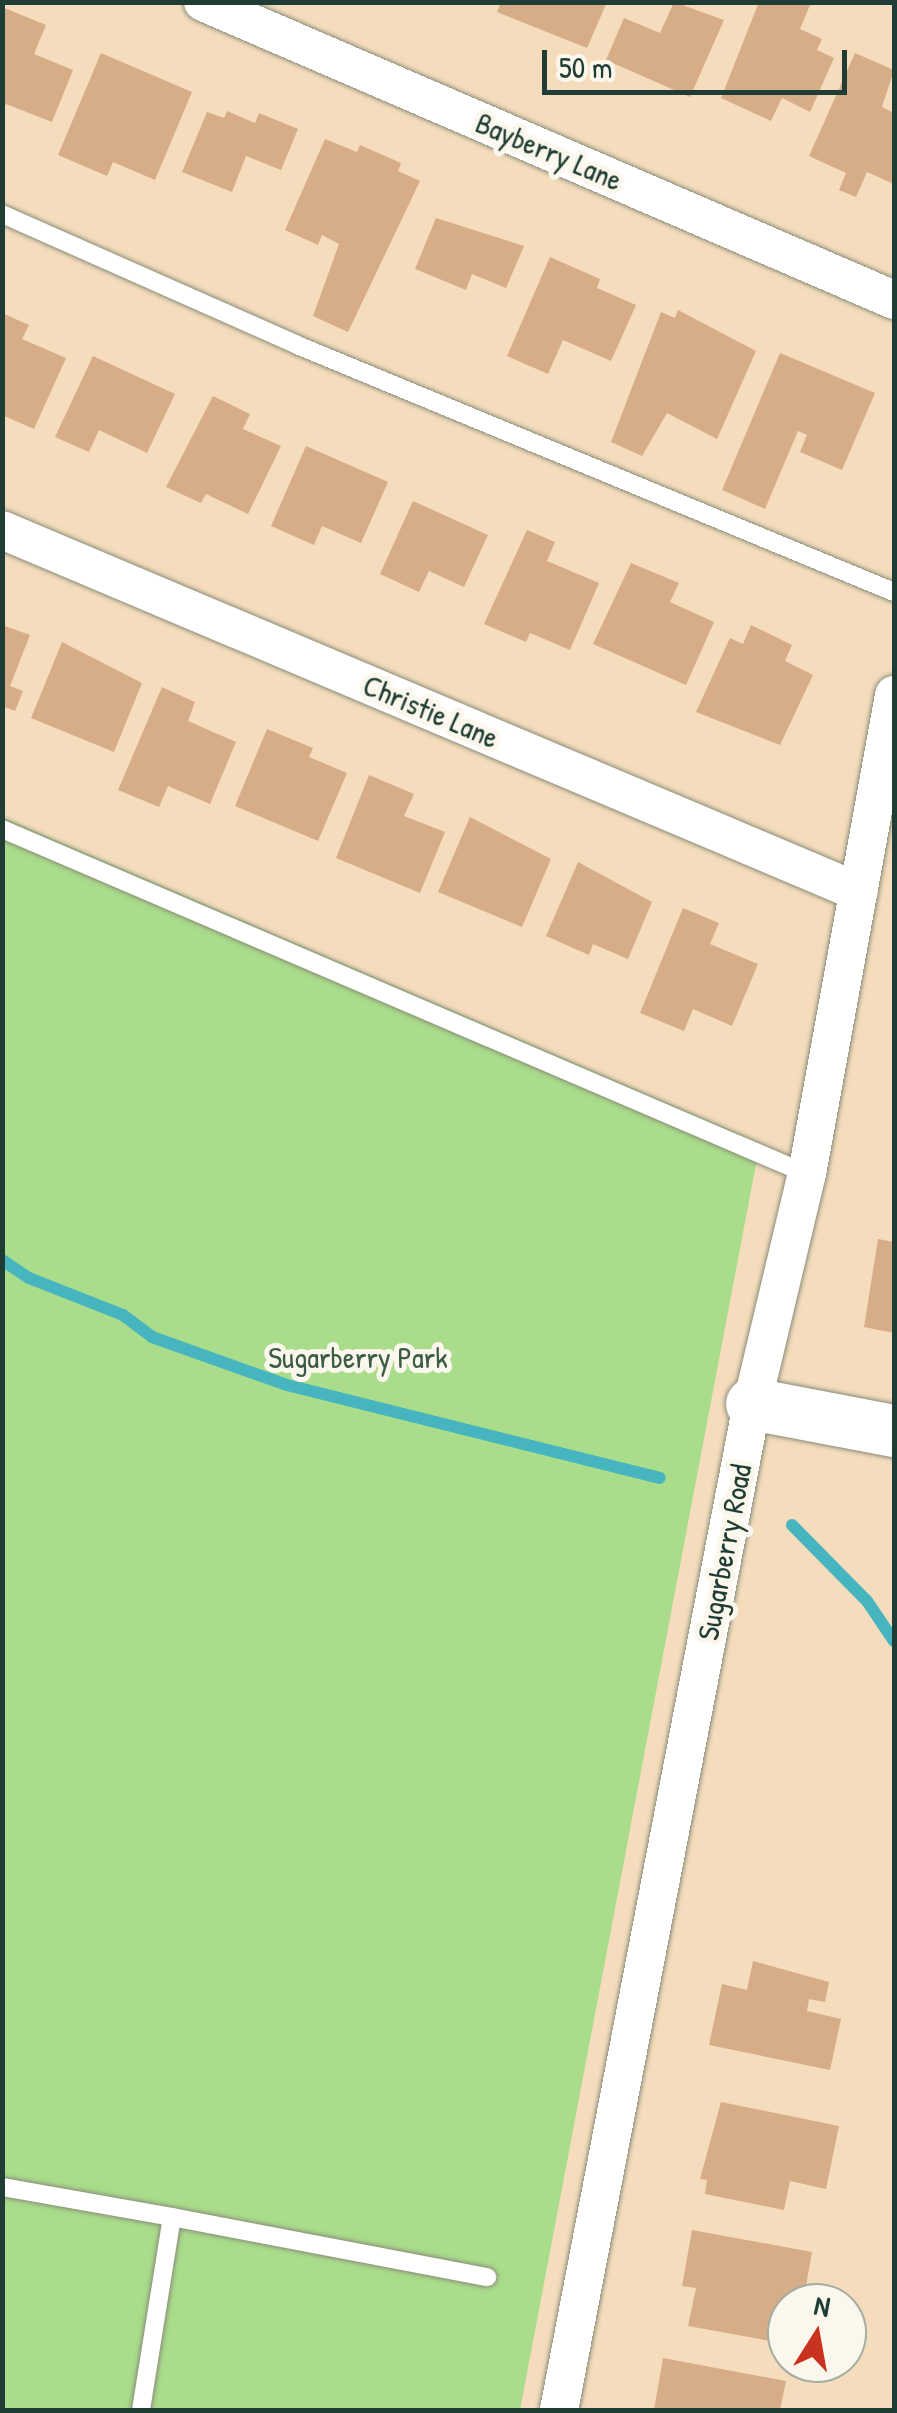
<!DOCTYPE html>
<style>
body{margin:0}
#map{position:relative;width:897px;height:2413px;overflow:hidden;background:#f4dcbd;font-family:"Patrick Hand",sans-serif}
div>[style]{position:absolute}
.green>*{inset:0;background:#a9dc8b}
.stream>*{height:12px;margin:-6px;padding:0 6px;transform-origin:6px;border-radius:6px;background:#46b5c0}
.building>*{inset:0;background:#d7ad87}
.roads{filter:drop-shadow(0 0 2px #8a8c78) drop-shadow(0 0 2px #8a8c78)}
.lane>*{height:18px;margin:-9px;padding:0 9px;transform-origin:9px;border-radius:9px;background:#fff}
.street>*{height:38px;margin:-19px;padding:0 19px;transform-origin:19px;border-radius:19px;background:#fff}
.secondary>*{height:52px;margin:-26px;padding:0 26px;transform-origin:26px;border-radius:26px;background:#fff}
span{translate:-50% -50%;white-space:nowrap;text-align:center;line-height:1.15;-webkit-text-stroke:10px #fbf7ec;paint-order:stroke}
.street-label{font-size:30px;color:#1f3d34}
.park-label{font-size:30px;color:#3b5d45}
.frame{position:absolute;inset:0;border:5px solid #1f3d34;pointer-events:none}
.north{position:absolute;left:767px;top:2283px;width:100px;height:100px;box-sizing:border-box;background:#fbf7ec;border:2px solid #a3ada2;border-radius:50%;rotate:11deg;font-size:28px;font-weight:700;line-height:40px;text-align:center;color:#1f3d34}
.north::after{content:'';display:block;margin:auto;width:35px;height:45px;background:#c8321e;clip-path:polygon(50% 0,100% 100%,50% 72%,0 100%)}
.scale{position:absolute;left:542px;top:50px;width:305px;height:45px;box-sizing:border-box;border:5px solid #1f3d34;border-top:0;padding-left:12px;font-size:30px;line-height:35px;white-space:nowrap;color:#1f3d34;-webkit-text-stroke:8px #fbf7ec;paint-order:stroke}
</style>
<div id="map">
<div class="green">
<div style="clip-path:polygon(2px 817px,760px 1143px,520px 2410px,3px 2410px)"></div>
</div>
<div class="stream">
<div style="left:2px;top:1260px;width:32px;rotate:34deg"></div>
<div style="left:29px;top:1278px;width:101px;rotate:21.5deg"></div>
<div style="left:123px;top:1315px;width:36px;rotate:37deg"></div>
<div style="left:152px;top:1337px;width:143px;rotate:19.6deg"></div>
<div style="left:287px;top:1385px;width:384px;rotate:14deg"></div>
<div style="left:792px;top:1525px;width:107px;rotate:45.4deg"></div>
<div style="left:867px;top:1601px;width:48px;rotate:56deg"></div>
</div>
<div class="building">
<div style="clip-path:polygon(501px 2px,607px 2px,587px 48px,497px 12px)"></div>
<div style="clip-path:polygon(674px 2px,724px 20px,690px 97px,606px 60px,624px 18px,660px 33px)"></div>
<div style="clip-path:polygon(759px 2px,810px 5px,800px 29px,822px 39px,817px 50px,834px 58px,810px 112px,782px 98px,771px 121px,721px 98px)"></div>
<div style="clip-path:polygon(2px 7px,46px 25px,34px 54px,73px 70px,52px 122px,6px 104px,2px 111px)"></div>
<div style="clip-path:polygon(101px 53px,192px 92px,155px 180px,113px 162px,107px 176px,58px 155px)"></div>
<div style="clip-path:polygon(855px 53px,894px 70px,882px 107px,894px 113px,894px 184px,867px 172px,856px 197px,839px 190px,846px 173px,809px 156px)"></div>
<div style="clip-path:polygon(227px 111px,255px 123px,259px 113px,298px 129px,281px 170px,246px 156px,232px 192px,182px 172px,207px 112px,224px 118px)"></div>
<div style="clip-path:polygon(325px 139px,357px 152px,360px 145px,401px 163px,398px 171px,420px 181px,348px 332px,313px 316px,339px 244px,322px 235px,318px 245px,285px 230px)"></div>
<div style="clip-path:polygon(436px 218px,524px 246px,506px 288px,472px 274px,466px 290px,415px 269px)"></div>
<div style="clip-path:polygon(550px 257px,600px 279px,597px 288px,636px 305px,611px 361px,563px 340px,548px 374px,507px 356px)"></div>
<div style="clip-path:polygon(678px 310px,756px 351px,717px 439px,667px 413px,642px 456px,611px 442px,661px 312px,675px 318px)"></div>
<div style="clip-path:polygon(2px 313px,29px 325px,22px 339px,66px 358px,34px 429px,2px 415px)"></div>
<div style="clip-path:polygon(780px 353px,875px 393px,842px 470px,800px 452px,807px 435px,798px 431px,765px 509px,722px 490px)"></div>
<div style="clip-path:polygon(93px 356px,175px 394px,147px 453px,99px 430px,89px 452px,55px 437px)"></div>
<div style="clip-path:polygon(213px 396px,250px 414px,243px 429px,281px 446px,248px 514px,206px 494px,201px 503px,166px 487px)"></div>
<div style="clip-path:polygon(306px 446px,388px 482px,361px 543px,322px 526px,314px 545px,271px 526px)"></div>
<div style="clip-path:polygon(413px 501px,488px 535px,464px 587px,429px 571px,419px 592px,380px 574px)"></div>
<div style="clip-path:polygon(527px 530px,555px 542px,547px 561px,599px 583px,570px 650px,530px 633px,526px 642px,484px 624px)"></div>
<div style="clip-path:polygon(631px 563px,679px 583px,670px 602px,714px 622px,686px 685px,593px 644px)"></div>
<div style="clip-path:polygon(2px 625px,30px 635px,10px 686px,23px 691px,15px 711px,2px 706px)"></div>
<div style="clip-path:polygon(751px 625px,792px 645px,785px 661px,813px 675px,780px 745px,696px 712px,730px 638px,743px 644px)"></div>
<div style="clip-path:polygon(62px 642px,142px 683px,114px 752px,31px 718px)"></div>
<div style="clip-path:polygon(162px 687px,195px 702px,188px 721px,236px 742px,210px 804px,168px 786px,159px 807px,118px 790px)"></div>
<div style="clip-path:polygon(267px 729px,313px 748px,309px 757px,347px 773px,318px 841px,235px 806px)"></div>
<div style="clip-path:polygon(369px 775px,414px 794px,404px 816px,445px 832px,420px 893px,336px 858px)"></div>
<div style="clip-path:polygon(470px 817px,551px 859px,522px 927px,438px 892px)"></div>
<div style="clip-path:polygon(578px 862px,652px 902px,628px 959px,593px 944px,589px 955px,546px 936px)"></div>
<div style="clip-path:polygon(683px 908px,719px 923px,710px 944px,758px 964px,732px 1026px,693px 1009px,684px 1031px,640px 1013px)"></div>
<div style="clip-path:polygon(878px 1239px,894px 1242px,894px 1333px,864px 1327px)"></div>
<div style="clip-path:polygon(753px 1961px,829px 1982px,825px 2002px,809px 1999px,807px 2011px,841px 2019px,830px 2070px,709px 2045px,722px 1984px,747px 1990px)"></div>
<div style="clip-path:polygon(721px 2102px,839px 2126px,826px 2189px,790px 2181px,784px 2210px,705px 2194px,707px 2180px,700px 2179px)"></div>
<div style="clip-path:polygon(692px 2230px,812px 2252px,803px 2303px,787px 2303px,787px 2344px,688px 2326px,696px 2288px,682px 2286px)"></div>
<div style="clip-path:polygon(663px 2358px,786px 2381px,780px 2410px,654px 2410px)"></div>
</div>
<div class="roads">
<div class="lane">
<div style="left:2px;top:214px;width:323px;rotate:23.9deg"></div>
<div style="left:297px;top:345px;width:646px;rotate:22.48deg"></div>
<div style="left:2px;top:829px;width:876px;rotate:23.2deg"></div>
<div style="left:2px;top:2187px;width:173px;rotate:10deg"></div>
<div style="left:141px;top:2410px;width:195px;rotate:-80.9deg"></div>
<div style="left:172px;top:2217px;width:321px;rotate:10.8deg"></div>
</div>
<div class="street">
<div style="left:203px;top:2px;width:753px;rotate:23.33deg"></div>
<div style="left:2px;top:530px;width:930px;rotate:22.9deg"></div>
<div style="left:559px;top:2410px;width:1024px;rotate:-79.14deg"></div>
<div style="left:752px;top:1404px;width:236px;rotate:-76.6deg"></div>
<div style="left:807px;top:1174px;width:487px;rotate:-79.7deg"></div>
</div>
<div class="secondary">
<div style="left:752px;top:1404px;width:145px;rotate:10.8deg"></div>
</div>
</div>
<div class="street-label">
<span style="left:549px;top:151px;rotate:23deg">Bayberry Lane</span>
<span style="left:431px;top:711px;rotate:23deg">Christie Lane</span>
<span style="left:724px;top:1552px;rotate:-79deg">Sugarberry Road</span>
</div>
<div class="park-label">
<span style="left:358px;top:1357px">Sugarberry Park</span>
</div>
<div class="frame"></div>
<div class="north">N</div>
<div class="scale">50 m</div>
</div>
